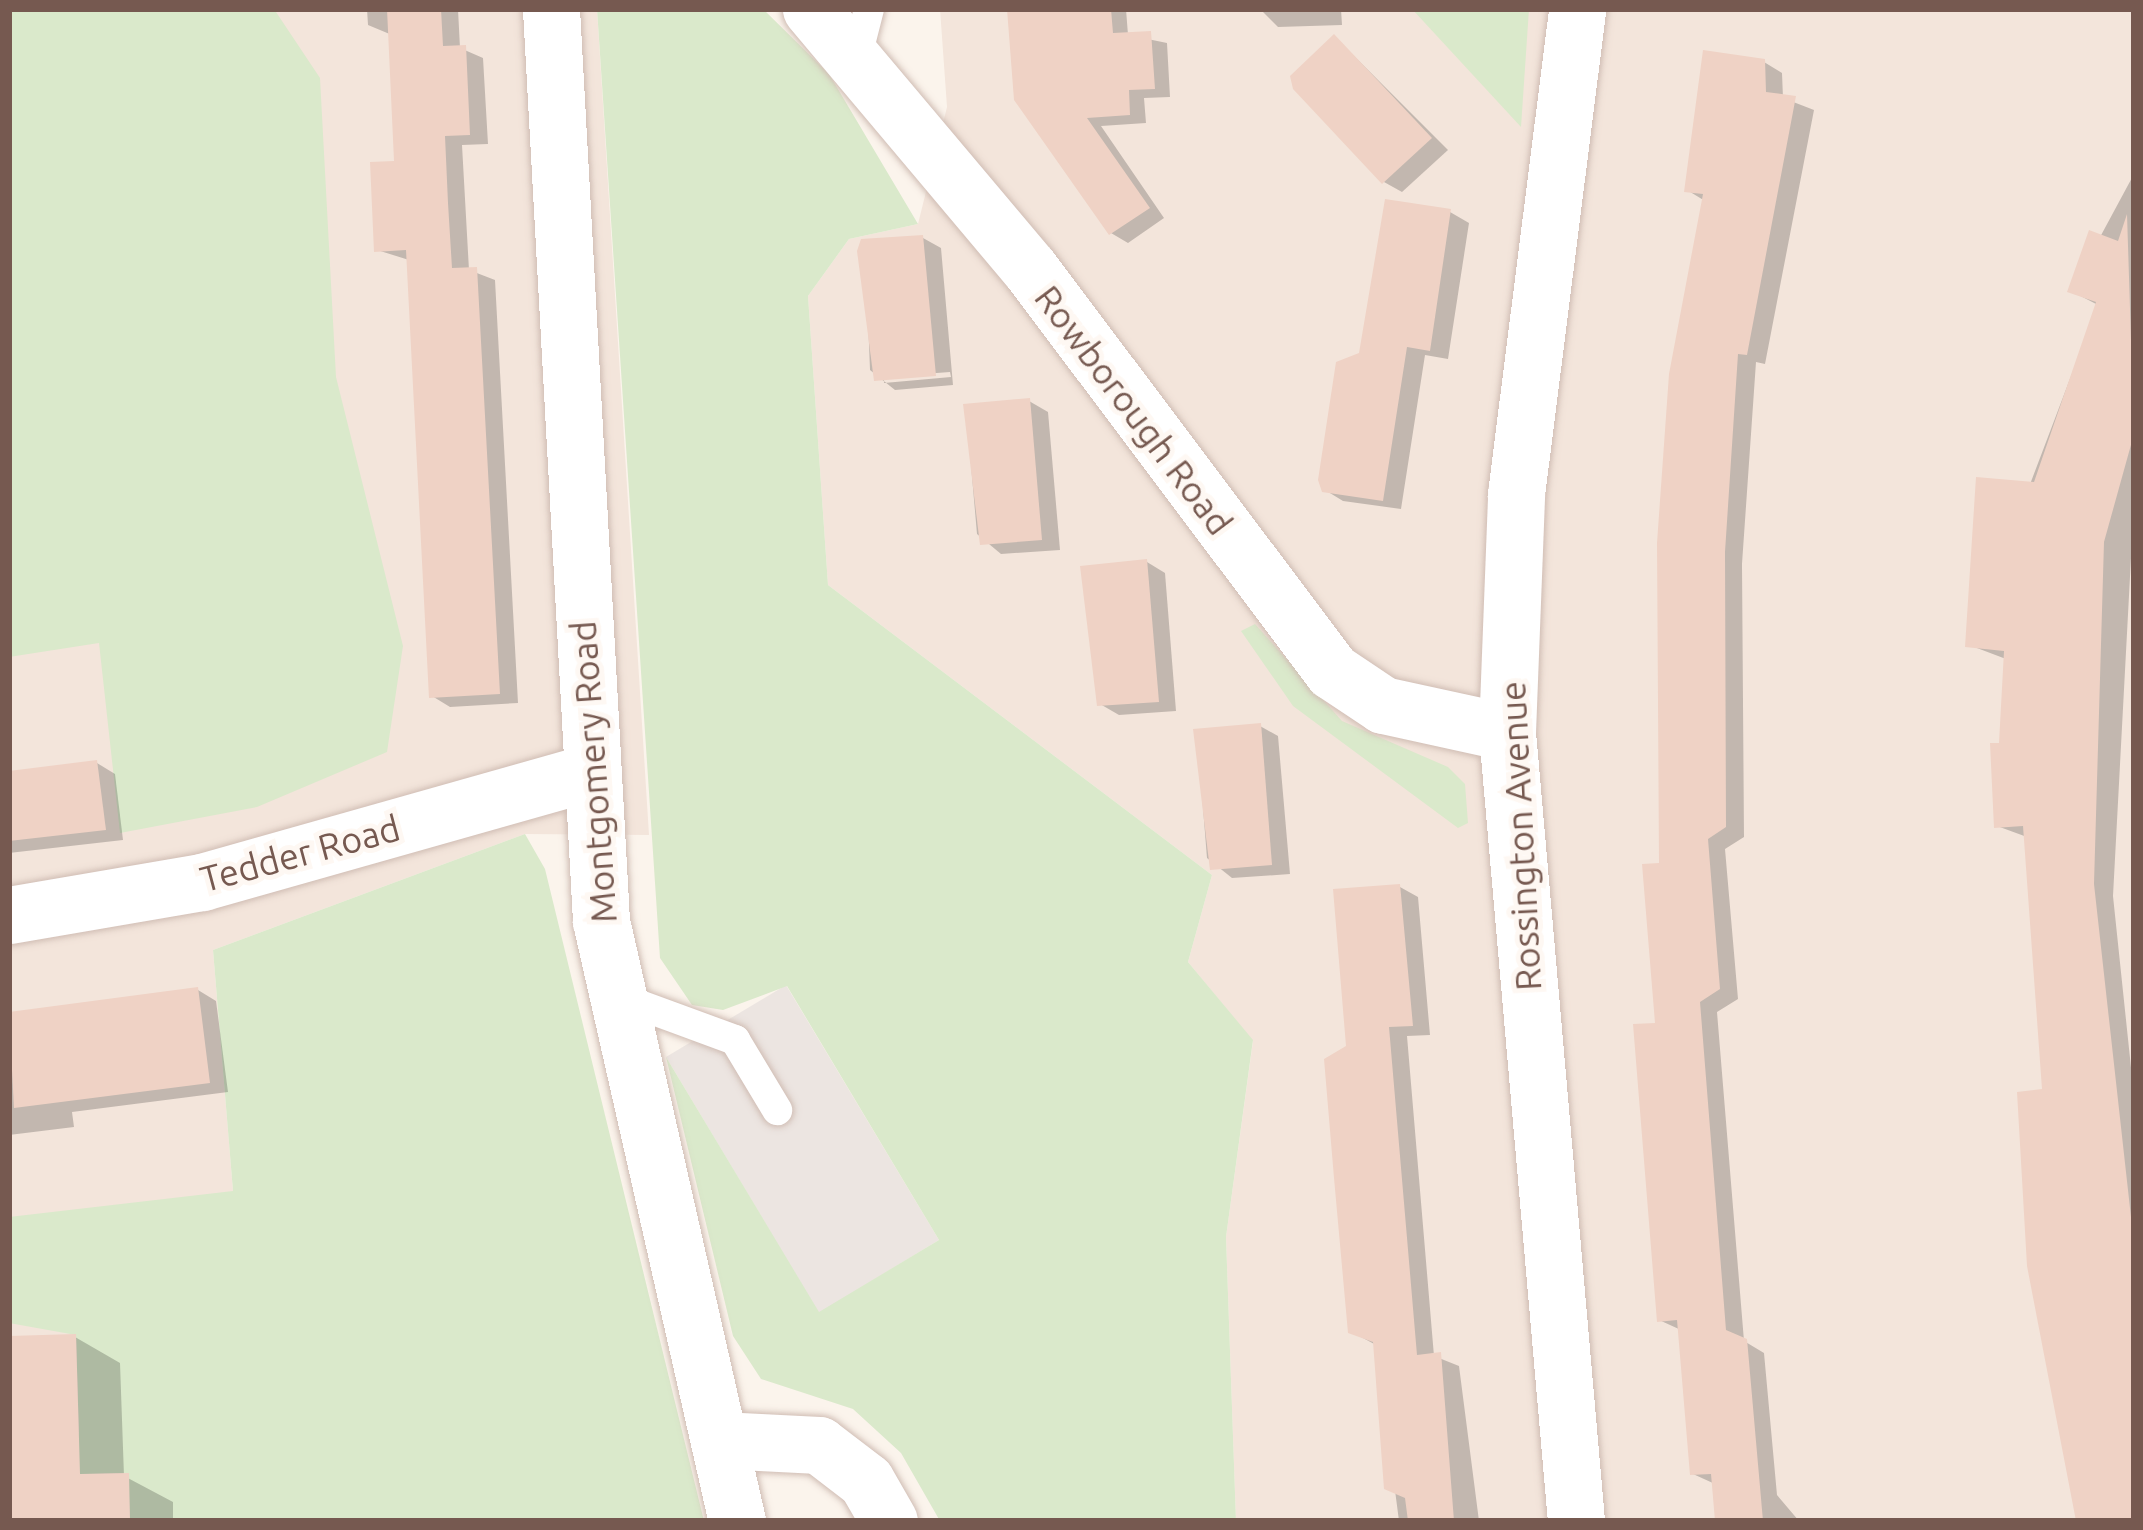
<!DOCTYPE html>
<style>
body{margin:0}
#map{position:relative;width:2143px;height:1530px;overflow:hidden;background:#fbf4ec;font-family:Ubuntu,sans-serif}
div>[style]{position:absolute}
.residential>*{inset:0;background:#f3e5db}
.industrial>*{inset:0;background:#ece5e1}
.green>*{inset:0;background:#dae9cb}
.shadow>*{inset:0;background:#0003}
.building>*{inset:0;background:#efd2c5}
.roads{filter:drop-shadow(0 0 3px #d0bdb4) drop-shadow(0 0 3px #d0bdb4)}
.lane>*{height:30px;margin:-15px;padding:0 15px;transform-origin:15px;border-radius:15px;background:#fff}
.street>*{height:57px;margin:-28.5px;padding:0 28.5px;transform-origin:28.5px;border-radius:28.5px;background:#fff}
span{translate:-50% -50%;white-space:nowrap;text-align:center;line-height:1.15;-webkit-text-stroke:10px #fef8f3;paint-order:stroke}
.street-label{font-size:36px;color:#765950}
.frame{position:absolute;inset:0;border:12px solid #765950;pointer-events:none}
</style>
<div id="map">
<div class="residential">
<div style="clip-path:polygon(9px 9px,597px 9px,649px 835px,525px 834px,213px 950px,233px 1191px,334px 1521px,9px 1521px)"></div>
<div style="clip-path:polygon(940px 9px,2134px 9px,2134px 1521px,1236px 1521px,1226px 1237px,1253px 1041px,1188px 962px,1212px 875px,828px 585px,808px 296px,849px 239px,918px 224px,947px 107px)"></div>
</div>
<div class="industrial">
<div style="clip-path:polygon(786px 985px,939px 1240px,819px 1313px,666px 1057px)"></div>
</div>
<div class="green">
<div style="clip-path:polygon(9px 9px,274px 9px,320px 78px,336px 377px,403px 646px,387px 752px,257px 807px,120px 833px,99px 643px,9px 657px)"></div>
<div style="clip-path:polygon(597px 9px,763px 9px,829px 74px,918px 224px,849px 239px,808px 296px,828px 585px,1212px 875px,1188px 962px,1253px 1040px,1226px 1237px,1236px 1521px,940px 1521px,901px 1453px,853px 1409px,761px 1379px,733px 1336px,666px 1057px,819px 1312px,939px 1240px,787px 986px,723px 1010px,692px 1005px,660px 958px)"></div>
<div style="clip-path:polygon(1412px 9px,1529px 9px,1521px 127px)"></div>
<div style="clip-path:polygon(1255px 624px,1342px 721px,1448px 767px,1465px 784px,1468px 823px,1458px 828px,1293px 706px,1241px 631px)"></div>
<div style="clip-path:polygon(525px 834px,545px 869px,704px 1521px,130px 1521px,128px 1473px,46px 1475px,79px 1433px,76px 1335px,9px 1323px,9px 1217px,233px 1191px,213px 950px)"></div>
</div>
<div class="shadow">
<div style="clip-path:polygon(367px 9px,458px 9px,460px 48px,483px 58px,488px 144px,462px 145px,469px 270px,495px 280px,518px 703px,450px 707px,432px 696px,409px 260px,377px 250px,398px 164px,392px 35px,368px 25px)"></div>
<div style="clip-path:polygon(1010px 9px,1126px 9px,1128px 35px,1167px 43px,1170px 97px,1144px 98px,1146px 123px,1101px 126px,1164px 218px,1128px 243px,1111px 233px)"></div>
<div style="clip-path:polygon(1260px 9px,1341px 9px,1342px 25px,1278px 27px)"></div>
<div style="clip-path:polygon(1335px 37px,1448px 150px,1402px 192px,1384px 182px)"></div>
<div style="clip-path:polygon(1764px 62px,1782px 73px,1783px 98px,1814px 110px,1765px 364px,1756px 362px,1742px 564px,1744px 837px,1725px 849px,1738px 999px,1717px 1012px,1744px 1341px,1764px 1353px,1777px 1495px,1799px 1521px,1718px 1521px,1715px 1484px,1693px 1474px,1681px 1330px,1659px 1320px,1662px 866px,1705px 201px,1687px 190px)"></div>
<div style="clip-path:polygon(2134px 174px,2134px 502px,2113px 896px,2134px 1096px,2134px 1521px,2078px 1521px,2027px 837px,1997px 826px,2006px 659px,1969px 645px,2098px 305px,2071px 291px)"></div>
<div style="clip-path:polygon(1450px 212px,1469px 223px,1448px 359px,1425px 355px,1401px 509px,1343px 501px,1325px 490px)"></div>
<div style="clip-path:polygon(evenodd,923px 238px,941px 248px,953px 385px,895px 390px,870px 370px,865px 242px,923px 238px,950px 372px,951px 377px,884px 383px,884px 377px,950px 372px)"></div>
<div style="clip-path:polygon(1029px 401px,1048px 412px,1060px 550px,1001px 554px,977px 534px,966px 407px)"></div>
<div style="clip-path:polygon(1147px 562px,1165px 573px,1176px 711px,1119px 715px,1100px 704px)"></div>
<div style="clip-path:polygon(1260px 726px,1278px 736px,1290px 874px,1232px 878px,1207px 858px,1197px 732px)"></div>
<div style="clip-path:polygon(97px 763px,115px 774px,123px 840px,9px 853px,9px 774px)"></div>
<div style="clip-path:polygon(1400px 887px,1418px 897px,1430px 1035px,1407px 1036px,1434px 1356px,1459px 1366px,1479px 1521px,1399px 1521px,1376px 1345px,1350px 1331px,1349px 1048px)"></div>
<div style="clip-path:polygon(198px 990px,216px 1001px,228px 1092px,72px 1112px,74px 1127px,9px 1135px,9px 1013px)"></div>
<div style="clip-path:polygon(75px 1337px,120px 1363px,124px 1476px,173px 1502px,173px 1521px,9px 1521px,9px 1339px)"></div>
</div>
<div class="building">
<div style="clip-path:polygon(387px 9px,441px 9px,443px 46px,466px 45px,470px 135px,445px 136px,448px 203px,452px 268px,477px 267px,500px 694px,429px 698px,406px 250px,374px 252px,370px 162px,394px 161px)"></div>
<div style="clip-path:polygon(1007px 9px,1111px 9px,1113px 33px,1151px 31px,1155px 89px,1129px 90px,1130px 115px,1087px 118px,1150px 208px,1109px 235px,1014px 100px)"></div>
<div style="clip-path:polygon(1334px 34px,1432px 138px,1382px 184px,1293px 89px,1290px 76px)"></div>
<div style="clip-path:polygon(1703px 50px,1765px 59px,1766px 92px,1796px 96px,1747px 355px,1738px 354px,1725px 552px,1726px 827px,1708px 839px,1720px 989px,1700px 1002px,1726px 1330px,1747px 1339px,1763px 1521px,1715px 1521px,1711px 1474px,1690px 1475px,1677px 1320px,1657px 1322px,1633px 1024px,1655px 1023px,1642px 864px,1659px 863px,1657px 543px,1669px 374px,1703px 194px,1684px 192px)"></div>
<div style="clip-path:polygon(1385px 199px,1451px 209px,1430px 351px,1407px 347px,1383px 501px,1322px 492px,1318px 480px,1336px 362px,1359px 353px)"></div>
<div style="clip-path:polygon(2127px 214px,2134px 434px,2104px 542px,2094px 884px,2134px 1244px,2134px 1521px,2076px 1521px,2027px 1266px,2017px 1092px,2042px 1089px,2023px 826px,1994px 828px,1990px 743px,1999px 743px,2004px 651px,1965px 647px,1976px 477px,2034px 482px,2096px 302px,2067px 292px,2089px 230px,2118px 241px)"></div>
<div style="clip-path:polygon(923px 235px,936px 376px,874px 381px,857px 251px,861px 239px)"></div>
<div style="clip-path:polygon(1030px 398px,1042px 540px,980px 545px,963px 404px)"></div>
<div style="clip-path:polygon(1147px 559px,1159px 702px,1097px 706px,1080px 566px)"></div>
<div style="clip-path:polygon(1261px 723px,1272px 865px,1210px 870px,1193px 729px)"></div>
<div style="clip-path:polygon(97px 760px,106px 830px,9px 841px,9px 771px)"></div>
<div style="clip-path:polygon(1400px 884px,1413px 1026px,1389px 1027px,1417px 1355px,1441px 1352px,1454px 1521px,1408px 1521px,1405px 1498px,1384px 1489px,1373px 1342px,1348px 1333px,1334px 1178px,1324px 1059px,1346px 1046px,1333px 889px)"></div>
<div style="clip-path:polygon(198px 987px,210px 1083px,14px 1108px,9px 1012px)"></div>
<div style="clip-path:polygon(76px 1334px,80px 1474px,129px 1473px,130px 1521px,9px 1521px,9px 1336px)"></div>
</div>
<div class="roads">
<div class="lane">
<div style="left:856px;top:60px;width:53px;rotate:-75.7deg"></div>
<div style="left:618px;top:997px;width:125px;rotate:20.2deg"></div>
<div style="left:735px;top:1040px;width:82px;rotate:59deg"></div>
</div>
<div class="street">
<div style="left:551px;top:9px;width:913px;rotate:86.86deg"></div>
<div style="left:601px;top:921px;width:615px;rotate:77.23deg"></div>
<div style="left:811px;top:9px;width:340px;rotate:49.9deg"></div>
<div style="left:1030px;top:269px;width:503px;rotate:53.08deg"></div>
<div style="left:1332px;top:671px;width:61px;rotate:33.7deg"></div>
<div style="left:1383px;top:705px;width:127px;rotate:12.3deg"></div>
<div style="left:9px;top:915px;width:196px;rotate:-9.7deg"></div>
<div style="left:202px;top:882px;width:400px;rotate:-15.8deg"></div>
<div style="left:720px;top:1440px;width:99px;rotate:2.9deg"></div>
<div style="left:819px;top:1445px;width:59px;rotate:37.5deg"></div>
<div style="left:866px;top:1481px;width:46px;rotate:60.1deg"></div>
<div style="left:1576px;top:1521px;width:792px;rotate:-95deg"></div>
<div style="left:1507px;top:732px;width:238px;rotate:-87.8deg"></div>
<div style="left:1516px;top:494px;width:489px;rotate:-82.8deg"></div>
</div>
</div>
<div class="street-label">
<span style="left:1134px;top:410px;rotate:53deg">Rowborough Road</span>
<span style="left:593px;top:772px;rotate:-94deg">Montgomery Road</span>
<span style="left:1520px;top:836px;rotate:-93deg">Rossington Avenue</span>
<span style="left:300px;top:853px;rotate:-15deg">Tedder Road</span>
</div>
<div class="frame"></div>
</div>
